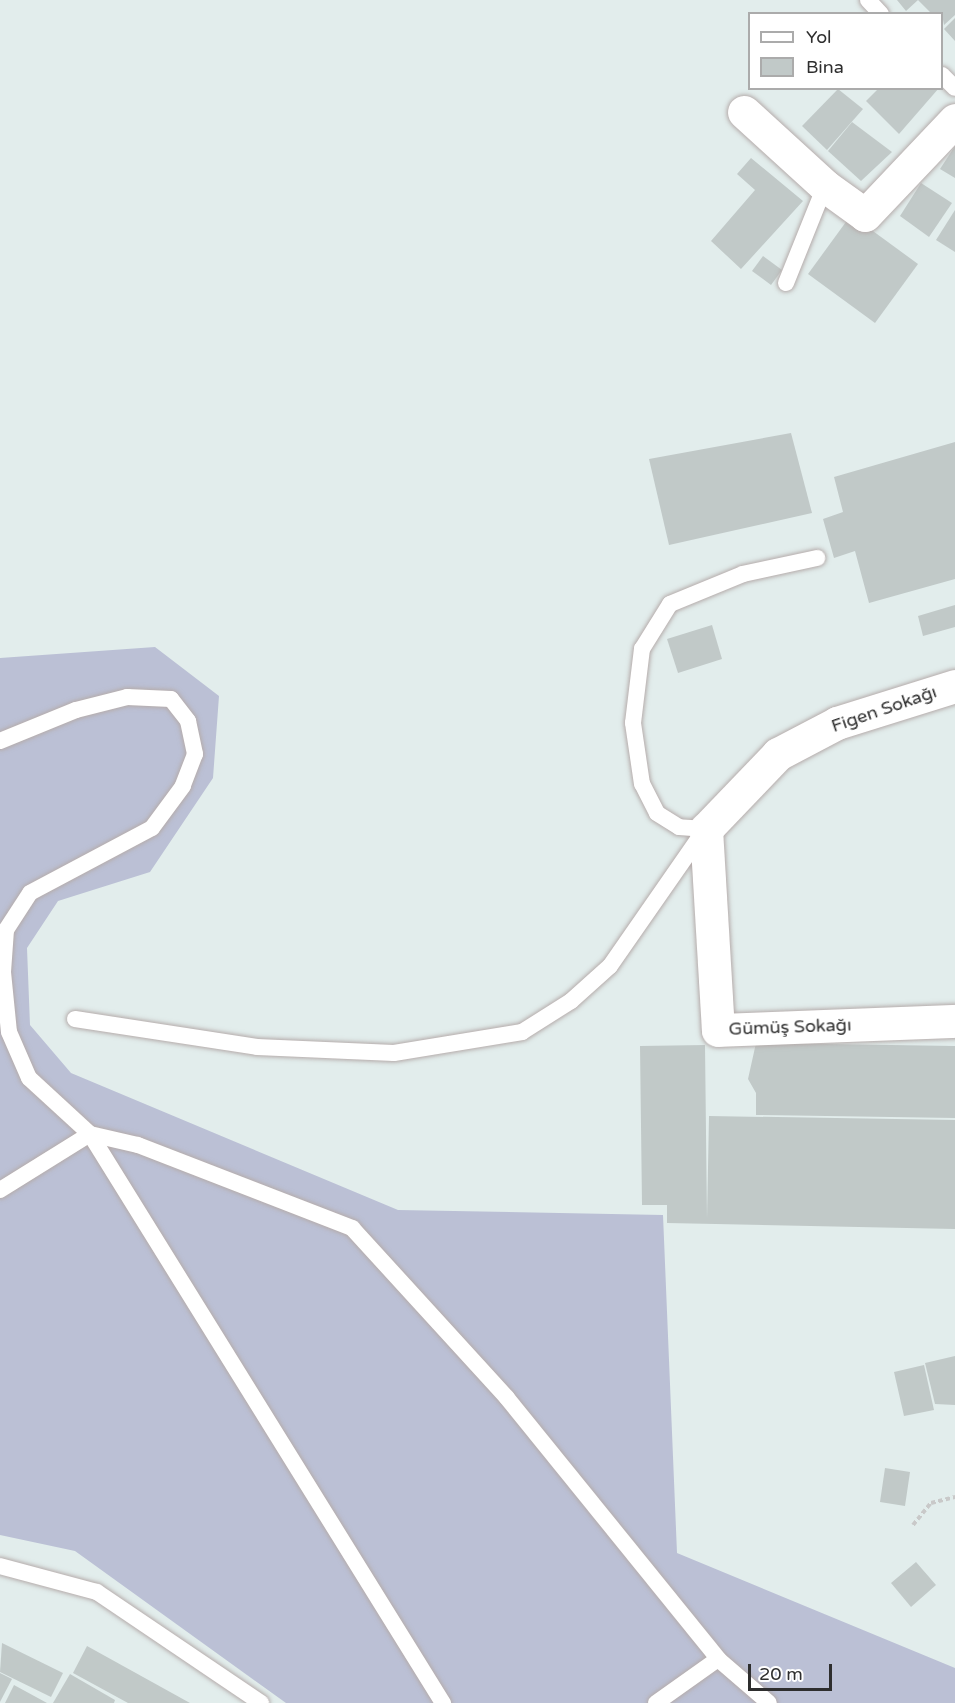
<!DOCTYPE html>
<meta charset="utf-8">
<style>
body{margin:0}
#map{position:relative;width:955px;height:1703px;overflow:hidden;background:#e2edec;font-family:"Varela Round",sans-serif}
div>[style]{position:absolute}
.cemetery>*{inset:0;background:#bbc0d5}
.building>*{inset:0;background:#c1c9c8}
.path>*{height:4px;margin-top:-2px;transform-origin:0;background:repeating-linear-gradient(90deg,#c9c9c9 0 4.5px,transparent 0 7.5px)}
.roads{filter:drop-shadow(0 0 2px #b5acab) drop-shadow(0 0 2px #b5acab)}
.service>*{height:16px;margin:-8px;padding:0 8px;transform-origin:8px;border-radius:8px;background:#fff}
.minor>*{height:33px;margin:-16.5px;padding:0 16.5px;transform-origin:16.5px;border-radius:16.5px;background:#fff}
span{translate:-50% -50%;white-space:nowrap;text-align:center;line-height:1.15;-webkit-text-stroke:6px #fff;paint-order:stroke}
.street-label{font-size:18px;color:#2e2e2e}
.legend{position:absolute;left:748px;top:12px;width:195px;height:78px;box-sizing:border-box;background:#fff;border:2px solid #ababab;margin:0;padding:8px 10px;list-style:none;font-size:18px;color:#2e2e2e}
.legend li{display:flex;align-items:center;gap:12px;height:30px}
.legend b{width:30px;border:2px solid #ababab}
.scale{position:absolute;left:748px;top:1664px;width:84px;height:27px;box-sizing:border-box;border:3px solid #2e2e2e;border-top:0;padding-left:8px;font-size:18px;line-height:21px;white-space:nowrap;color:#2e2e2e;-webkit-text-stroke:4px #fff;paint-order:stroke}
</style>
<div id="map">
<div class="cemetery">
<div style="clip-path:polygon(155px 647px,219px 696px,213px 778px,150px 872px,58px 901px,27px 948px,30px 1025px,71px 1073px,398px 1210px,663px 1215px,677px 1553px,955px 1668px,955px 1703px,286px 1703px,75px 1551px,0 1535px,0 658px)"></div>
</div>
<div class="building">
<div style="clip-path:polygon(897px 0,955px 0,955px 15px,944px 25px,942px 14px,932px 14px,918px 0,906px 11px)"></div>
<div style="clip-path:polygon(955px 18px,955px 41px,944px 29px)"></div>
<div style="clip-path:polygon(879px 88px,939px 88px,899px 134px,866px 101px)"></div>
<div style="clip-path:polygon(838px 89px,863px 109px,827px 150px,802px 126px)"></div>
<div style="clip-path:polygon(852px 122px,892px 152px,861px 181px,828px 151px)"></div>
<div style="clip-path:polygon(955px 146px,955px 178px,940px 169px)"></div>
<div style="clip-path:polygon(751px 158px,803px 201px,741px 269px,711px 241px,755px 190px,737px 174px)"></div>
<div style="clip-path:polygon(921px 183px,952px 203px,929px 237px,900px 216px)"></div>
<div style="clip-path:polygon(955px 210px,955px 252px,936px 240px)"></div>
<div style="clip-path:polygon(851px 215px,918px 264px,875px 323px,808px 274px)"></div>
<div style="clip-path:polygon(763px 256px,782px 270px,771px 285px,752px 271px)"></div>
<div style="clip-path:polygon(791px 433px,812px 513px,669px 545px,649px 459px)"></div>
<div style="clip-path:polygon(955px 442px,955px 579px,869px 603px,855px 551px,834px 558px,823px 519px,843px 512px,834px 477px)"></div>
<div style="clip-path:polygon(955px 605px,955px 627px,923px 636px,918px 616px)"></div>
<div style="clip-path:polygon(712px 625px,722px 659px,678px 673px,667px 639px)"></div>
<div style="clip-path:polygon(756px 1043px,955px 1046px,955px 1118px,756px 1115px,756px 1093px,748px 1079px)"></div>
<div style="clip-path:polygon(705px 1045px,707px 1219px,709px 1116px,955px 1120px,955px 1229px,667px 1223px,667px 1205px,642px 1205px,640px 1046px)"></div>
<div style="clip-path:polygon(955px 1356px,955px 1405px,935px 1404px,925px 1363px)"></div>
<div style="clip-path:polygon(924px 1365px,934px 1410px,904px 1416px,894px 1372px)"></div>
<div style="clip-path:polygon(885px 1468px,910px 1472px,905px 1506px,880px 1502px)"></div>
<div style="clip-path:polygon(916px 1562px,936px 1585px,911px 1607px,891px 1583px)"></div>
<div style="clip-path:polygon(2px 1643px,63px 1673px,51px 1697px,0 1672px)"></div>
<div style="clip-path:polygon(87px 1646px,190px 1703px,128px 1703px,73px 1673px)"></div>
<div style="clip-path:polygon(0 1673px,12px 1679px,0 1702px)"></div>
<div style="clip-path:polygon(70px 1674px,115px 1700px,114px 1703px,53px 1703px)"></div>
<div style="clip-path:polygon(14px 1685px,47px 1703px,5px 1703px)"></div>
</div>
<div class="path">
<div style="left:913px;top:1525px;width:28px;rotate:-51deg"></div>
<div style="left:931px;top:1503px;width:25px;rotate:-14deg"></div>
</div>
<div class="roads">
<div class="service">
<div style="left:868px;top:0;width:19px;rotate:47deg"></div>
<div style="left:942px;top:75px;width:18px;rotate:45deg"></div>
<div style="left:786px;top:283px;width:105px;rotate:-68.1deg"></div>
<div style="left:0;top:741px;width:82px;rotate:-22.2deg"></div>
<div style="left:76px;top:710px;width:53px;rotate:-14.3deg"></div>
<div style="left:127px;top:697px;width:44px;rotate:2.6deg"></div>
<div style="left:171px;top:699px;width:28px;rotate:52deg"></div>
<div style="left:188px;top:721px;width:34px;rotate:78deg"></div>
<div style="left:195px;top:754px;width:34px;rotate:111deg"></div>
<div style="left:183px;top:786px;width:52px;rotate:126.4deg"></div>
<div style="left:152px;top:828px;width:138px;rotate:152deg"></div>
<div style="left:30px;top:893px;width:44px;rotate:123deg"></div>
<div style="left:6px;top:930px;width:42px;rotate:94.1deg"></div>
<div style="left:3px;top:972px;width:60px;rotate:84.3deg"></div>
<div style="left:9px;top:1032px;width:50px;rotate:66.5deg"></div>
<div style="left:29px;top:1078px;width:83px;rotate:42.6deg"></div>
<div style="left:90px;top:1134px;width:49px;rotate:12.9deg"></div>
<div style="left:138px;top:1145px;width:230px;rotate:21.2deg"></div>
<div style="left:352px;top:1228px;width:230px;rotate:47.6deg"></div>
<div style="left:507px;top:1398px;width:336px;rotate:51deg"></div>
<div style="left:718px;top:1659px;width:67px;rotate:40.8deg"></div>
<div style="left:706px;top:829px;width:27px;rotate:-176deg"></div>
<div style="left:679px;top:827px;width:26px;rotate:-148deg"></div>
<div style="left:657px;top:813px;width:33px;rotate:-117deg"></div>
<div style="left:642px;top:784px;width:62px;rotate:-98.4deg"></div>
<div style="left:633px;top:723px;width:75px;rotate:-83.1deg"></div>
<div style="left:642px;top:649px;width:53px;rotate:-58.1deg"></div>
<div style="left:670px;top:604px;width:79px;rotate:-22.3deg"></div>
<div style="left:743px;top:574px;width:76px;rotate:-12.2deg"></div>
<div style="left:75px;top:1019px;width:184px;rotate:8.7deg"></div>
<div style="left:257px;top:1047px;width:137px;rotate:2.5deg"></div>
<div style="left:394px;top:1053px;width:130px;rotate:-9.3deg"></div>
<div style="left:522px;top:1032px;width:58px;rotate:-32.3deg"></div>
<div style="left:571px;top:1001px;width:52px;rotate:-41.9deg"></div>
<div style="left:610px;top:966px;width:163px;rotate:-55.2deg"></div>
<div style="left:0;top:1190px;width:106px;rotate:-31.9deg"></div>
<div style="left:90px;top:1134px;width:670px;rotate:58.19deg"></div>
<div style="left:0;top:1566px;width:100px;rotate:15deg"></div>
<div style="left:97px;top:1592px;width:198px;rotate:34.1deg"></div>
<div style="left:656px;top:1703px;width:76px;rotate:-35.4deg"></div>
</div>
<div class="minor">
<div style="left:744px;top:112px;width:110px;rotate:42.4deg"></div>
<div style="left:825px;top:186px;width:49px;rotate:35.9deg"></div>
<div style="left:865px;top:215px;width:131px;rotate:-46.5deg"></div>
<div style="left:955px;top:686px;width:124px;rotate:162.6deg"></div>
<div style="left:837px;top:723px;width:67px;rotate:152.3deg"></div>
<div style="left:778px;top:754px;width:104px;rotate:133.8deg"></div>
<div style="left:706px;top:829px;width:201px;rotate:86.6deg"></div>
<div style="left:718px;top:1030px;width:237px;rotate:-2.2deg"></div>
</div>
</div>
<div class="street-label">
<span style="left:884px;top:709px;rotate:-19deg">Figen Sokağı</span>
<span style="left:790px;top:1027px;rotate:-2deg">Gümüş Sokağı</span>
</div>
<ul class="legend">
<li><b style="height:8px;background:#fff"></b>Yol</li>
<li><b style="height:16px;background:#c1c9c8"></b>Bina</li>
</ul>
<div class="scale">20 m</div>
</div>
